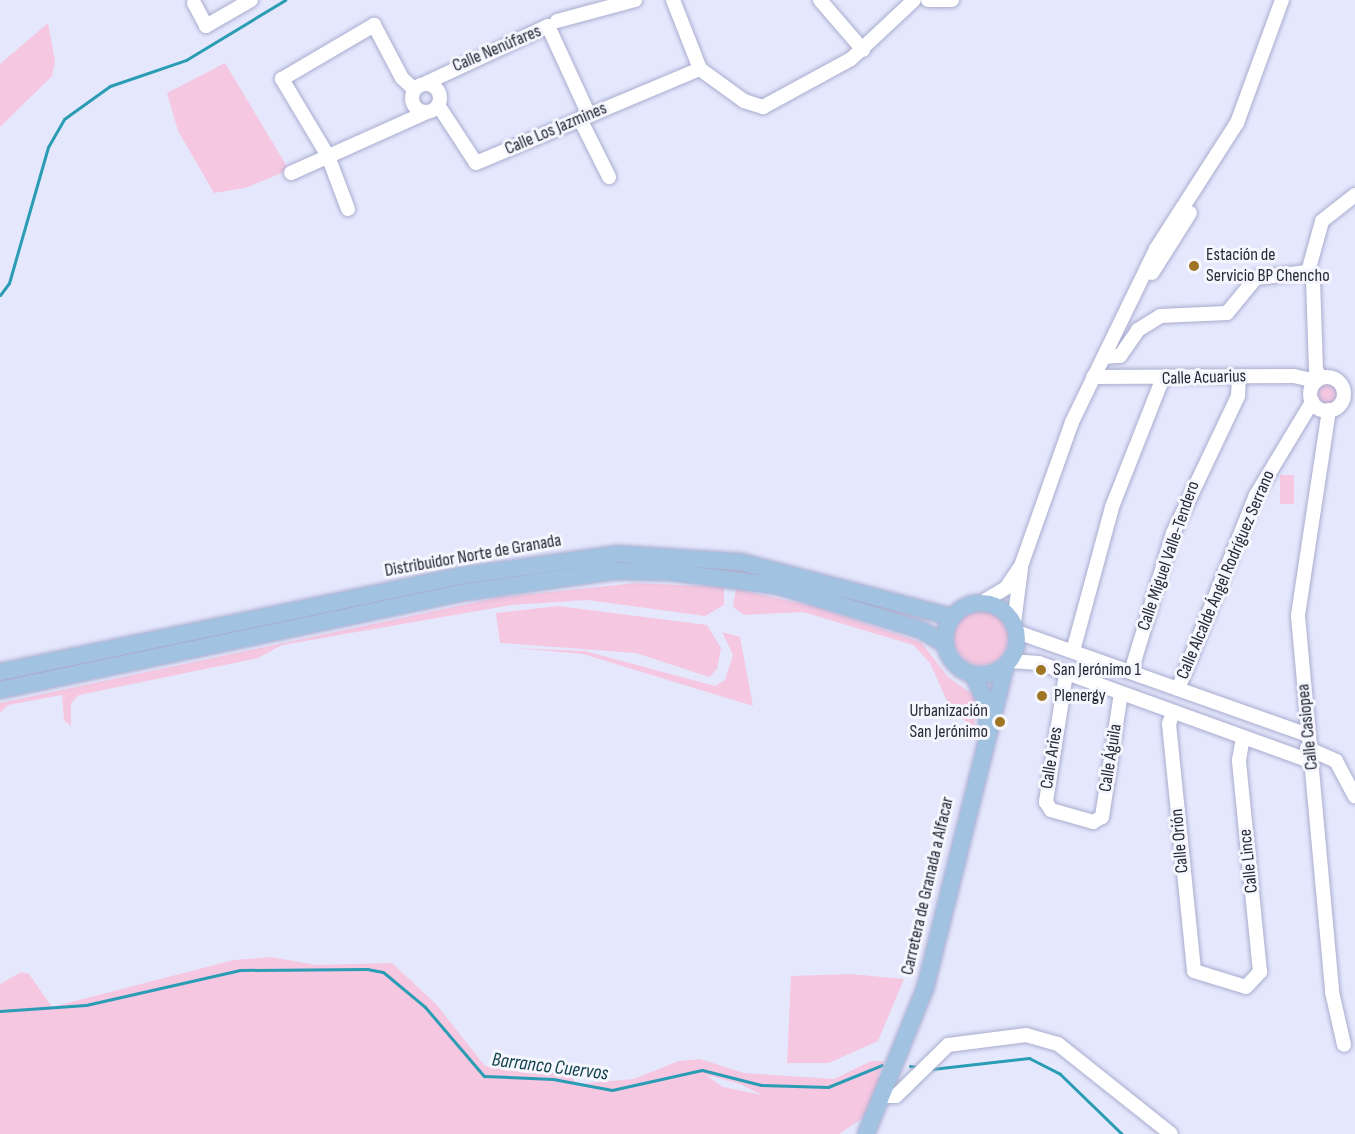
<!DOCTYPE html>
<meta charset="utf-8">
<style>
body{margin:0}
#map{position:relative;width:1355px;height:1134px;overflow:hidden;background:#e5e8fd;font-family:"Sofia Sans Condensed",sans-serif}
div>[style]{position:absolute}
.green>*{inset:0;background:#f5c7e1}
.round{border-radius:50%}
.stream>*{height:3px;margin:-1.5px;padding:0 1.5px;transform-origin:1.5px;border-radius:1.5px;background:#2a9cb4}
.roads{filter:drop-shadow(0 0 2px #a9adcf) drop-shadow(0 0 2px #a9adcf)}
.minor>*{height:14px;margin:-7px;padding:0 7px;transform-origin:7px;border-radius:7px;background:#fff}
.minor>.ring{margin:-7px;padding:0;box-sizing:content-box;background:none;border:14px solid #fff;border-radius:50%}
.major>*{height:16px;margin:-8px;padding:0 8px;transform-origin:8px;border-radius:8px;background:#a1c3e1}
.major>.ring{margin:-8px;padding:0;box-sizing:content-box;background:none;border:16px solid #a1c3e1;border-radius:50%}
.dots>*{width:16px;height:16px;translate:-50% -50%;box-sizing:border-box;border:3px solid #f5f6fe;border-radius:50%}
span{translate:-50% -50%;white-space:nowrap;text-align:center;line-height:1.15;-webkit-text-stroke:6px #f5f6fe;paint-order:stroke}
.street-label{font-size:18px;color:#272936}
.poi-label{font-size:18px;color:#272936}
.left{translate:0 -50%;text-align:left}
.right{translate:-100% -50%;text-align:right}
.water-label{font-size:20px;color:#10414b;font-style:italic}
</style>
<div id="map">
<div class="green">
<div style="clip-path:polygon(48px 23px,55px 61px,52px 76px,0 127px,0 64px)"></div>
<div style="clip-path:polygon(225px 63px,289px 170px,245px 188px,214px 193px,178px 131px,167px 93px)"></div>
<div class="round" style="left:1316px;top:382px;width:22px;height:22px"></div>
<div style="clip-path:polygon(1280px 475px,1294px 475px,1294px 504px,1280px 504px)"></div>
<div style="clip-path:polygon(636px 583px,724px 587px,724px 605px,705px 616px,587px 600px,511px 605px,282px 645px,258px 658px,79px 695px,71px 703px,71px 726px,64px 720px,62px 695px,8px 705px,0 713px,0 703px,500px 597px)"></div>
<div style="clip-path:polygon(736px 589px,813px 606px,921px 642px,948px 677px,975px 696px,975px 729px,951px 710px,930px 663px,913px 645px,803px 612px,744px 615px,733px 607px)"></div>
<div style="clip-path:polygon(558px 606px,707px 625px,721px 648px,717px 669px,709px 677px,636px 653px,500px 643px,496px 613px)"></div>
<div class="round" style="left:954px;top:611px;width:54px;height:54px"></div>
<div style="clip-path:polygon(722px 632px,740px 637px,753px 706px,583px 654px,514px 648px,585px 651px,715px 686px,725px 680px,733px 655px)"></div>
<div style="clip-path:polygon(evenodd,271px 957px,316px 965px,392px 963px,436px 1004px,485px 1066px,527px 1073px,541px 1064px,558px 1065px,578px 1084px,633px 1079px,679px 1061px,700px 1059px,744px 1073px,834px 1079px,871px 1061px,884px 1061px,878px 1077px,883px 1078px,863px 1118px,839px 1134px,0 1134px,0 984px,21px 972px,29px 974px,52px 1007px,234px 960px,271px 957px,706px 1075px,740px 1084px,762px 1095px,723px 1087px,706px 1075px)"></div>
<div style="clip-path:polygon(850px 974px,904px 979px,878px 1041px,829px 1063px,787px 1063px,791px 976px)"></div>
</div>
<div class="stream">
<div style="left:0;top:295px;width:15px;rotate:-53deg"></div>
<div style="left:9px;top:283px;width:141px;rotate:-74deg"></div>
<div style="left:48px;top:147px;width:32px;rotate:-60deg"></div>
<div style="left:64px;top:119px;width:57px;rotate:-35.7deg"></div>
<div style="left:110px;top:86px;width:80px;rotate:-18.9deg"></div>
<div style="left:186px;top:60px;width:116px;rotate:-31.2deg"></div>
<div style="left:0;top:1011px;width:86px;rotate:-4deg"></div>
<div style="left:86px;top:1005px;width:158px;rotate:-12.8deg"></div>
<div style="left:240px;top:970px;width:127px;rotate:-0.5deg"></div>
<div style="left:367px;top:969px;width:16px;rotate:11deg"></div>
<div style="left:383px;top:972px;width:55px;rotate:39.8deg"></div>
<div style="left:425px;top:1007px;width:91px;rotate:49.5deg"></div>
<div style="left:484px;top:1076px;width:69px;rotate:2.5deg"></div>
<div style="left:553px;top:1079px;width:60px;rotate:10.6deg"></div>
<div style="left:612px;top:1090px;width:92px;rotate:-12.5deg"></div>
<div style="left:702px;top:1070px;width:61px;rotate:14.3deg"></div>
<div style="left:761px;top:1085px;width:67px;rotate:1.7deg"></div>
<div style="left:828px;top:1087px;width:58px;rotate:-22.2deg"></div>
<div style="left:910px;top:1066px;width:9px;rotate:6deg"></div>
<div style="left:932px;top:1069px;width:98px;rotate:-6.5deg"></div>
<div style="left:1029px;top:1058px;width:35px;rotate:27deg"></div>
<div style="left:1060px;top:1074px;width:86px;rotate:44.1deg"></div>
</div>
<div class="roads">
<div class="minor">
<div style="left:673px;top:0;width:74px;rotate:68.6deg"></div>
<div style="left:700px;top:69px;width:54px;rotate:36deg"></div>
<div style="left:744px;top:101px;width:20px;rotate:18deg"></div>
<div style="left:763px;top:107px;width:100px;rotate:-28.6deg"></div>
<div style="left:851px;top:59px;width:86px;rotate:-43.1deg"></div>
<div style="left:820px;top:0;width:66px;rotate:49.3deg"></div>
<div style="left:928px;top:0;width:24px"></div>
<div style="left:194px;top:3px;width:26px;rotate:62deg"></div>
<div style="left:206px;top:26px;width:52px;rotate:-30deg"></div>
<div style="left:557px;top:21px;width:81px;rotate:-15.1deg"></div>
<div style="left:426px;top:83px;width:135px;rotate:-25deg"></div>
<div style="left:548px;top:26px;width:98px;rotate:65.3deg"></div>
<div class="ring" style="left:412px;top:84px;width:14px;height:14px"></div>
<div style="left:438px;top:105px;width:69px;rotate:56.8deg"></div>
<div style="left:476px;top:163px;width:243px;rotate:-22.8deg"></div>
<div style="left:580px;top:119px;width:65px;rotate:63.4deg"></div>
<div style="left:291px;top:173px;width:147px;rotate:-24.1deg"></div>
<div style="left:348px;top:209px;width:57px;rotate:-110.7deg"></div>
<div style="left:328px;top:156px;width:90px;rotate:-120.9deg"></div>
<div style="left:282px;top:79px;width:107px;rotate:-30.4deg"></div>
<div style="left:374px;top:25px;width:60px;rotate:62.2deg"></div>
<div style="left:402px;top:78px;width:16px;rotate:43deg"></div>
<div style="left:1152px;top:273px;width:71px;rotate:-57.7deg"></div>
<div style="left:1313px;top:280px;width:90px;rotate:88.1deg"></div>
<div style="left:1316px;top:370px;width:9px;rotate:58deg"></div>
<div style="left:1104px;top:357px;width:16px;rotate:-4deg"></div>
<div style="left:1120px;top:356px;width:32px;rotate:-55deg"></div>
<div style="left:1138px;top:330px;width:26px;rotate:-32deg"></div>
<div style="left:1160px;top:316px;width:67px;rotate:-2.6deg"></div>
<div style="left:1227px;top:313px;width:45px;rotate:-50.4deg"></div>
<div style="left:1256px;top:278px;width:52px;rotate:-6.6deg"></div>
<div style="left:1308px;top:272px;width:53px;rotate:-74.6deg"></div>
<div style="left:1322px;top:221px;width:42px;rotate:-38.2deg"></div>
<div style="left:1093px;top:377px;width:201px;rotate:-0.3deg"></div>
<div style="left:1294px;top:376px;width:23px;rotate:13deg"></div>
<div class="ring" style="left:1310px;top:377px;width:20px;height:20px"></div>
<div style="left:1329px;top:410px;width:208px;rotate:98.6deg"></div>
<div style="left:1298px;top:616px;width:378px;rotate:84.8deg"></div>
<div style="left:1332px;top:992px;width:54px;rotate:77.2deg"></div>
<div style="left:981px;top:603px;width:29px;rotate:-31deg"></div>
<div style="left:1006px;top:588px;width:27px;rotate:-56deg"></div>
<div style="left:1021px;top:566px;width:153px;rotate:-70.5deg"></div>
<div style="left:1072px;top:422px;width:192px;rotate:-64.1deg"></div>
<div style="left:1156px;top:249px;width:150px;rotate:-57.3deg"></div>
<div style="left:1237px;top:123px;width:131px;rotate:-69.9deg"></div>
<div style="left:1014px;top:623px;width:55px;rotate:-82.7deg"></div>
<div style="left:1017px;top:632px;width:306px;rotate:19.5deg"></div>
<div style="left:1073px;top:651px;width:149px;rotate:-74.8deg"></div>
<div style="left:1112px;top:507px;width:136px;rotate:-68.5deg"></div>
<div style="left:1010px;top:661px;width:29px;rotate:4deg"></div>
<div style="left:1039px;top:663px;width:287px;rotate:19.9deg"></div>
<div style="left:1131px;top:672px;width:145px;rotate:-73.2deg"></div>
<div style="left:1173px;top:533px;width:152px;rotate:-64.6deg"></div>
<div style="left:1238px;top:396px;width:19px;rotate:-87deg"></div>
<div style="left:1066px;top:674px;width:130px;rotate:98.9deg"></div>
<div style="left:1046px;top:802px;width:9px;rotate:58deg"></div>
<div style="left:1051px;top:810px;width:44px;rotate:15.9deg"></div>
<div style="left:1093px;top:822px;width:10px;rotate:-29deg"></div>
<div style="left:1102px;top:817px;width:125px;rotate:-81.3deg"></div>
<div style="left:1178px;top:689px;width:209px;rotate:-68.1deg"></div>
<div style="left:1256px;top:495px;width:109px;rotate:-58.9deg"></div>
<div style="left:1173px;top:712px;width:13px;rotate:108deg"></div>
<div style="left:1169px;top:724px;width:248px;rotate:84.2deg"></div>
<div style="left:1194px;top:971px;width:54px;rotate:17.1deg"></div>
<div style="left:1246px;top:987px;width:21px;rotate:-47deg"></div>
<div style="left:1260px;top:972px;width:213px;rotate:-95.7deg"></div>
<div style="left:1239px;top:760px;width:23px;rotate:-80deg"></div>
<div style="left:1307px;top:748px;width:32px;rotate:24deg"></div>
<div style="left:1336px;top:761px;width:40px;rotate:62deg"></div>
<div style="left:883px;top:1096px;width:13px"></div>
<div style="left:896px;top:1096px;width:73px;rotate:-44.4deg"></div>
<div style="left:948px;top:1045px;width:79px;rotate:-7.3deg"></div>
<div style="left:1026px;top:1035px;width:33px;rotate:16deg"></div>
<div style="left:1058px;top:1044px;width:144px;rotate:38.5deg"></div>
</div>
<div class="major">
<div class="ring" style="left:945px;top:603px;width:56px;height:56px"></div>
<div style="left:0;top:672px;width:470px;rotate:-11.8deg"></div>
<div style="left:460px;top:576px;width:160px;rotate:-7.9deg"></div>
<div style="left:618px;top:554px;width:123px;rotate:3.7deg"></div>
<div style="left:741px;top:562px;width:218px;rotate:14.6deg"></div>
<div style="left:973px;top:674px;width:35px;rotate:66deg"></div>
<div style="left:987px;top:706px;width:18px;rotate:90deg"></div>
<div style="left:0;top:690px;width:477px;rotate:-11.9deg"></div>
<div style="left:467px;top:592px;width:149px;rotate:-8.1deg"></div>
<div style="left:615px;top:571px;width:55px;rotate:1deg"></div>
<div style="left:670px;top:572px;width:110px;rotate:7.3deg"></div>
<div style="left:779px;top:586px;width:149px;rotate:17.2deg"></div>
<div style="left:921px;top:630px;width:28px;rotate:30deg"></div>
<div style="left:866px;top:1134px;width:157px;rotate:-67.9deg"></div>
<div style="left:925px;top:989px;width:332px;rotate:-76deg"></div>
</div>
</div>
<div class="dots">
<div style="left:1194px;top:266px;background:#9f7423"></div>
<div style="left:1041px;top:670px;background:#9f7423"></div>
<div style="left:1042px;top:696px;background:#9f7423"></div>
<div style="left:1000px;top:722px;background:#9f7423"></div>
</div>
<div class="street-label">
<span style="left:497px;top:49px;rotate:-23deg">Calle Nenúfares</span>
<span style="left:556px;top:129px;rotate:-23deg">Calle Los Jazmines</span>
<span style="left:1204px;top:378px;rotate:-2deg">Calle Acuarius</span>
<span style="left:473px;top:556px;rotate:-10deg">Distribuidor Norte de Granada</span>
<span style="left:1169px;top:556px;rotate:-71deg">Calle Miguel Valle-Tendero</span>
<span style="left:1226px;top:575px;rotate:-67deg">Calle Alcalde Ángel Rodríguez Serrano</span>
<span style="left:1308px;top:727px;rotate:-96deg">Calle Casiopea</span>
<span style="left:1052px;top:758px;rotate:-81deg">Calle Aries</span>
<span style="left:1111px;top:758px;rotate:-81deg">Calle Águila</span>
<span style="left:1180px;top:841px;rotate:-95deg">Calle Orión</span>
<span style="left:1249px;top:861px;rotate:-96deg">Calle Lince</span>
<span style="left:928px;top:886px;rotate:-77deg">Carretera de Granada a Alfacar</span>
</div>
<div class="poi-label">
<span class="left" style="left:1206px;top:266px">Estación de<br>Servicio BP Chencho</span>
<span class="left" style="left:1053px;top:670px">San Jerónimo 1</span>
<span class="left" style="left:1054px;top:696px">Plenergy</span>
<span class="right" style="left:988px;top:722px">Urbanización<br>San Jerónimo</span>
</div>
<div class="water-label">
<span style="left:550px;top:1067px;rotate:7deg">Barranco Cuervos</span>
</div>
</div>
